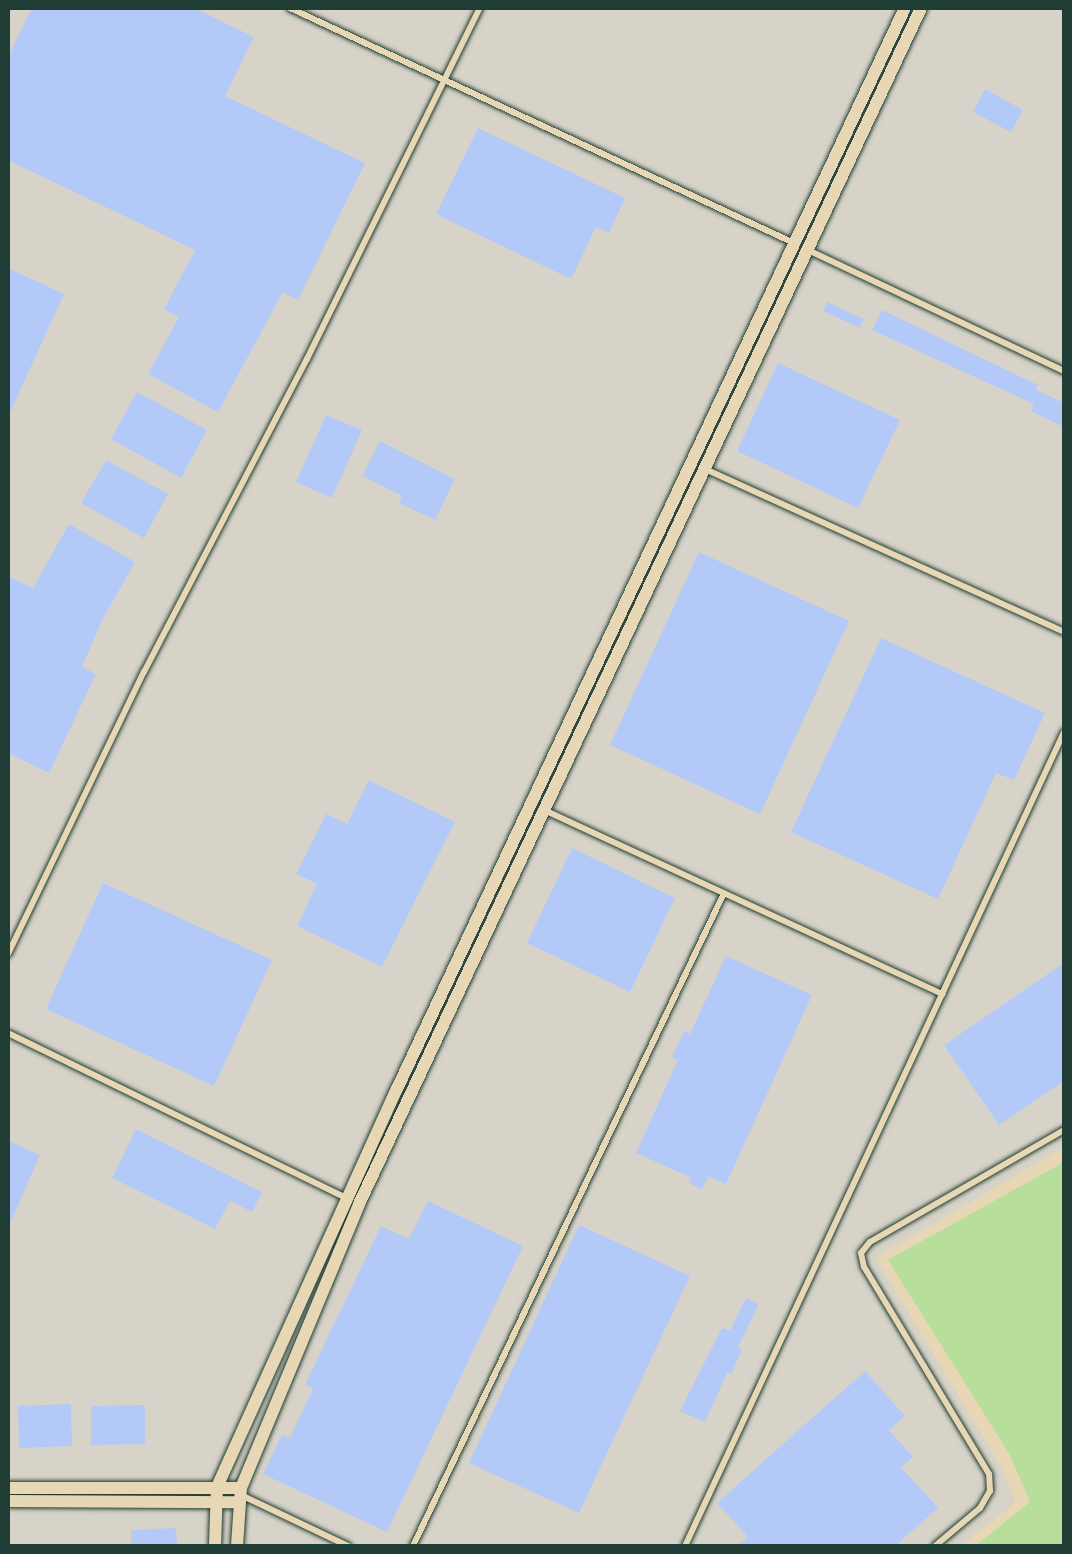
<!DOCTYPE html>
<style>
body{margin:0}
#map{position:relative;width:1072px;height:1554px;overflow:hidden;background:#e8d7b4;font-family:Mynerve,sans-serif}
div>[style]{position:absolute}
.built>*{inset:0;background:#d8d3c8}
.green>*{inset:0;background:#b7df9b}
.building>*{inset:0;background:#b3caf8}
.roads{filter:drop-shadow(0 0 2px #1f3d34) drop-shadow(0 0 2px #1f3d34)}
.service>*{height:6px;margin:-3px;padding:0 3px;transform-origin:3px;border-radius:3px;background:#e8d7b4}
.minor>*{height:12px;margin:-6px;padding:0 6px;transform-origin:6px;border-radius:6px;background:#e8d7b4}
span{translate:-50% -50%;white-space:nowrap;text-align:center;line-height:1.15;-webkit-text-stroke:8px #e8d7b4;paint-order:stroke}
.frame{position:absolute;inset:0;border:10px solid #1f3d34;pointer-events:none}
</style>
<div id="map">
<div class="built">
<div style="clip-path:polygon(8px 8px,1064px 8px,1064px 1147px,876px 1258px,999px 1463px,1016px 1502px,961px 1546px,8px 1546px)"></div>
</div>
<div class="green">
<div style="clip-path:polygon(1064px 1162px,1064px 1546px,975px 1546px,1030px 1502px,1010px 1455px,888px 1260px)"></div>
</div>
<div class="building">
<div style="clip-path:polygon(32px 8px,194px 8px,254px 37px,225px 96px,365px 163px,298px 300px,283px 292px,218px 412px,148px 374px,179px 317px,164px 309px,195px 250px,8px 160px,8px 57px)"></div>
<div style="clip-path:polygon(985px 89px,1023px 110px,1011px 132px,973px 112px)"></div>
<div style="clip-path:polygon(478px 128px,625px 198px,609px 233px,596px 227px,571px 279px,436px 214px)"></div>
<div style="clip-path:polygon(8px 268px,64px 294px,8px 417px)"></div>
<div style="clip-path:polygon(827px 302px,864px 319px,860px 328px,823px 311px)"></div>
<div style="clip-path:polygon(882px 310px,1038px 385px,1035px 389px,1064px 403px,1064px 427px,1031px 411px,1034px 404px,872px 330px)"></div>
<div style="clip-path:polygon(778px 363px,900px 420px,858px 508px,737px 451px)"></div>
<div style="clip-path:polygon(137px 392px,207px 430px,181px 478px,111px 439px)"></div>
<div style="clip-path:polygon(326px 415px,362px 430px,332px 498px,296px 482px)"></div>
<div style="clip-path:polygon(380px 441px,455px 479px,435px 520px,399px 503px,402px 496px,362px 476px)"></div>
<div style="clip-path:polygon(106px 460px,168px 494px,144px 538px,81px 503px)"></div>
<div style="clip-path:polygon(69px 524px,135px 562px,102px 620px,82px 667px,96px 674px,49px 773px,8px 753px,8px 576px,33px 588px)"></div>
<div style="clip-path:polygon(699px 552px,849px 621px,760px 814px,610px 745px)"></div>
<div style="clip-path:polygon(881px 638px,1045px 713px,1014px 780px,996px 773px,938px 899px,791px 832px)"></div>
<div style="clip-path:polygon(369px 780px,455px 822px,382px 967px,297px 926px,317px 884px,296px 874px,326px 814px,347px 824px)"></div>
<div style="clip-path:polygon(572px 848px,675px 898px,630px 992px,527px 943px)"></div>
<div style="clip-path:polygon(103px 883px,272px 960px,214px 1086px,46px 1009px)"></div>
<div style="clip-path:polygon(726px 956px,812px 995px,726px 1184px,708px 1176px,702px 1189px,689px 1183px,692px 1178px,636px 1153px,678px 1060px,672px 1057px,684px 1031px,690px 1034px)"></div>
<div style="clip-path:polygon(1064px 963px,1064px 1081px,999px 1125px,944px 1045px)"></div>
<div style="clip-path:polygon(136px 1129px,262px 1192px,252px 1212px,230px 1201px,215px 1229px,112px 1178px)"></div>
<div style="clip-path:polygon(8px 1141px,40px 1155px,8px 1228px)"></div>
<div style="clip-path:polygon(428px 1201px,523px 1246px,387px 1532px,263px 1474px,282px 1435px,290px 1438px,313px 1389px,305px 1385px,381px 1226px,409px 1239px)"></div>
<div style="clip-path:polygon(579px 1225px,690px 1276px,579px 1513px,469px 1463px)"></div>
<div style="clip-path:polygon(746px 1298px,759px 1304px,738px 1347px,742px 1350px,731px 1375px,727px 1373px,705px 1422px,680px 1411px,722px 1328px,730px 1331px)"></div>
<div style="clip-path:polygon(865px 1371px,905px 1416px,889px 1430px,913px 1457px,901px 1467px,938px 1508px,895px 1546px,737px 1546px,748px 1537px,717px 1503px)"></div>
<div style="clip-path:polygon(71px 1404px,72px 1446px,19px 1448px,18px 1406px)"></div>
<div style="clip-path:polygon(145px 1405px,145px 1444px,91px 1445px,91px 1406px)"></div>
<div style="clip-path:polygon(176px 1528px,177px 1546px,131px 1546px,131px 1530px)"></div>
</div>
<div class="roads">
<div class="service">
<div style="left:290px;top:8px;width:558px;rotate:25deg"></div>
<div style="left:808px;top:250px;width:283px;rotate:25.3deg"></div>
<div style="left:705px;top:469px;width:394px;rotate:24.4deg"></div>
<div style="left:544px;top:810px;width:439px;rotate:24.8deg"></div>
<div style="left:8px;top:954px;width:313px;rotate:-64.3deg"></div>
<div style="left:144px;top:672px;width:353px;rotate:-62.5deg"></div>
<div style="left:307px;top:359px;width:391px;rotate:-63.8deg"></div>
<div style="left:8px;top:1033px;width:378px;rotate:26deg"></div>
<div style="left:241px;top:1495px;width:119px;rotate:25.5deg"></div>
<div style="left:413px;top:1546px;width:723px;rotate:-64.53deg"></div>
<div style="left:685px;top:1546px;width:898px;rotate:-65.03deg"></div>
<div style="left:935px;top:1546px;width:59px;rotate:-40.2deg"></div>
<div style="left:980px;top:1508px;width:20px;rotate:-60deg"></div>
<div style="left:990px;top:1491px;width:17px;rotate:-93deg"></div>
<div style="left:989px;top:1474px;width:242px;rotate:-121.1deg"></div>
<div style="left:864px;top:1267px;width:14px;rotate:-102deg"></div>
<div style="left:861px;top:1253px;width:14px;rotate:-51deg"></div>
<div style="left:870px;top:1242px;width:224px;rotate:-30deg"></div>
</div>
<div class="minor">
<div style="left:8px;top:1488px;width:233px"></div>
<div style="left:8px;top:1501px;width:228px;rotate:0.3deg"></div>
<div style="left:215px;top:1546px;width:59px;rotate:-88.1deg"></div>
<div style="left:217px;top:1487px;width:435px;rotate:-65.7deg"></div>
<div style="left:396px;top:1091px;width:1197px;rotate:-64.83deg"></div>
<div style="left:237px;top:1546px;width:58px;rotate:-86.1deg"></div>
<div style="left:241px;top:1488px;width:308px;rotate:-67.4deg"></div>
<div style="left:359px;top:1204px;width:1321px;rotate:-64.83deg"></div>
</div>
</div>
<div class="frame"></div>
</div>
